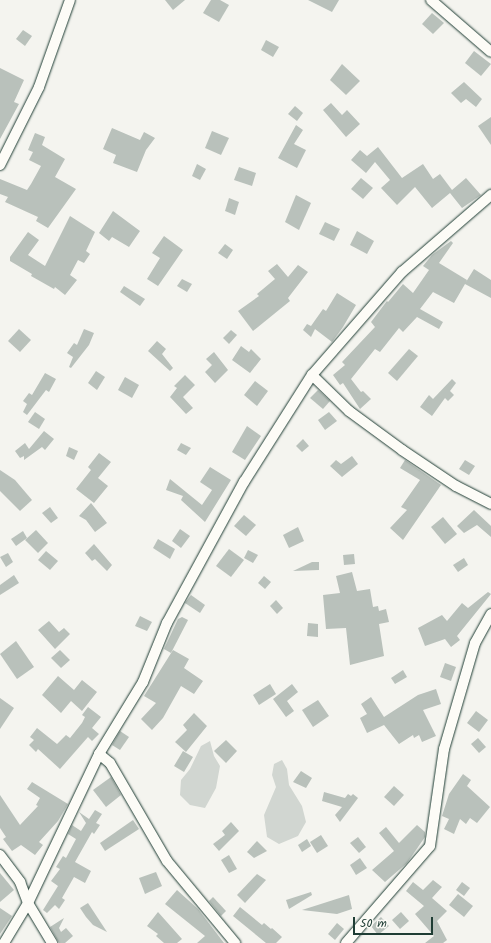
<!DOCTYPE html>
<style>
body{margin:0}
#map{position:relative;width:491px;height:943px;overflow:hidden;background:#f4f4ef;font-family:Kalam,sans-serif}
div>[style]{position:absolute}
.green>*{inset:0;background:#d1d6d1}
.building>*{inset:0;background:#b9c1bb}
.roads{filter:drop-shadow(0 0 1px #1f3d34) drop-shadow(0 0 1px #1f3d34)}
.minor>*{height:10px;margin:-5px;padding:0 5px;transform-origin:5px;border-radius:5px;background:#fdfcf7}
span{translate:-50% -50%;white-space:nowrap;text-align:center;line-height:1.15;-webkit-text-stroke:3.5px #fdfcf7;paint-order:stroke}
.scale{position:absolute;left:353px;top:917px;width:80px;height:18px;box-sizing:border-box;border:2px solid #1f3d34;border-top:0;padding-left:5px;font-size:12px;line-height:14px;white-space:nowrap;color:#1f3d34;-webkit-text-stroke:3px #fdfcf7;paint-order:stroke}
</style>
<div id="map">
<div class="green">
<div style="clip-path:polygon(210px 741px,214px 756px,220px 766px,216px 788px,205px 808px,190px 805px,180px 795px,181px 780px,190px 769px,201px 746px)"></div>
<div style="clip-path:polygon(282px 760px,287px 769px,289px 785px,302px 806px,306px 822px,298px 836px,279px 844px,267px 837px,264px 815px,276px 787px,272px 775px,274px 764px)"></div>
</div>
<div class="building">
<div style="clip-path:polygon(165px 0,185px 0,173px 10px)"></div>
<div style="clip-path:polygon(211px 0,220px 0,229px 5px,219px 22px,203px 13px)"></div>
<div style="clip-path:polygon(308px 0,339px 0,332px 12px)"></div>
<div style="clip-path:polygon(432px 13px,444px 23px,433px 34px,422px 24px)"></div>
<div style="clip-path:polygon(23px 30px,32px 36px,25px 46px,16px 39px)"></div>
<div style="clip-path:polygon(266px 40px,279px 47px,273px 57px,261px 50px)"></div>
<div style="clip-path:polygon(474px 51px,491px 64px,481px 76px,465px 63px)"></div>
<div style="clip-path:polygon(342px 64px,360px 81px,346px 95px,330px 80px)"></div>
<div style="clip-path:polygon(0 68px,24px 80px,14px 102px,19px 104px,0 139px)"></div>
<div style="clip-path:polygon(464px 82px,482px 99px,476px 107px,466px 99px,461px 103px,451px 93px)"></div>
<div style="clip-path:polygon(331px 103px,342px 115px,347px 110px,360px 124px,346px 137px,323px 110px)"></div>
<div style="clip-path:polygon(295px 106px,303px 113px,297px 121px,288px 114px)"></div>
<div style="clip-path:polygon(491px 117px,491px 145px,478px 126px)"></div>
<div style="clip-path:polygon(296px 125px,303px 130px,294px 144px,306px 150px,297px 168px,278px 158px)"></div>
<div style="clip-path:polygon(112px 128px,140px 140px,144px 132px,155px 138px,146px 150px,137px 172px,113px 163px,116px 155px,103px 149px)"></div>
<div style="clip-path:polygon(212px 131px,229px 138px,221px 155px,205px 148px)"></div>
<div style="clip-path:polygon(35px 133px,45px 137px,42px 145px,65px 159px,55px 177px,76px 189px,48px 228px,36px 221px,38px 217px,5px 202px,8px 197px,0 194px,0 179px,27px 190px,31px 184px,41px 166px,29px 160px,33px 152px,28px 150px)"></div>
<div style="clip-path:polygon(378px 147px,402px 178px,423px 164px,433px 179px,440px 174px,452px 190px,466px 178px,481px 195px,462px 208px,450px 193px,432px 208px,415px 187px,397px 205px,381px 188px,390px 180px,375px 162px,366px 173px,351px 160px,360px 150px,367px 156px)"></div>
<div style="clip-path:polygon(197px 164px,206px 169px,200px 180px,192px 176px)"></div>
<div style="clip-path:polygon(239px 167px,256px 173px,252px 186px,234px 180px)"></div>
<div style="clip-path:polygon(361px 178px,373px 188px,363px 199px,351px 189px)"></div>
<div style="clip-path:polygon(296px 195px,311px 203px,299px 230px,285px 222px)"></div>
<div style="clip-path:polygon(229px 198px,239px 202px,235px 215px,225px 211px)"></div>
<div style="clip-path:polygon(113px 211px,140px 231px,129px 247px,112px 237px,109px 241px,99px 233px)"></div>
<div style="clip-path:polygon(70px 216px,95px 232px,86px 251px,90px 254px,84px 263px,78px 260px,70px 275px,77px 280px,65px 295px,55px 287px,54px 289px,31px 276px,32px 274px,10px 261px,10px 257px,28px 232px,39px 240px,28px 255px,45px 266px)"></div>
<div style="clip-path:polygon(325px 222px,340px 229px,334px 241px,319px 234px)"></div>
<div style="clip-path:polygon(357px 231px,374px 241px,367px 254px,350px 245px)"></div>
<div style="clip-path:polygon(164px 236px,183px 250px,158px 286px,147px 279px,160px 258px,152px 253px)"></div>
<div style="clip-path:polygon(451px 241px,453px 243px,439px 263px,467px 280px,466px 282px,474px 269px,491px 280px,491px 298px,465px 284px,454px 303px,433px 292px,420px 309px,443px 322px,439px 329px,417px 317px,403px 332px,399px 328px,380px 352px,375px 349px,351px 379px,361px 392px,363px 391px,371px 399px,360px 409px,343px 383px,340px 385px,333px 375px,345px 365px,342px 362px,375px 327px,371px 322px,387px 301px,388px 302px,403px 284px,413px 293px,429px 270px,423px 266px,432px 255px)"></div>
<div style="clip-path:polygon(225px 244px,233px 250px,227px 259px,218px 253px)"></div>
<div style="clip-path:polygon(277px 264px,288px 277px,298px 265px,308px 272px,288px 298px,290px 301px,253px 331px,238px 311px,259px 296px,257px 294px,275px 279px,268px 271px)"></div>
<div style="clip-path:polygon(182px 279px,192px 284px,187px 292px,177px 286px)"></div>
<div style="clip-path:polygon(124px 286px,145px 299px,140px 306px,120px 292px)"></div>
<div style="clip-path:polygon(337px 293px,356px 305px,343px 327px,332px 342px,315px 329px,311px 337px,303px 330px,307px 324px,311px 326px,323px 309px,326px 311px)"></div>
<div style="clip-path:polygon(19px 329px,31px 340px,20px 352px,8px 341px)"></div>
<div style="clip-path:polygon(84px 329px,94px 333px,89px 345px,71px 368px,69px 367px,73px 357px,67px 353px,74px 343px,77px 345px)"></div>
<div style="clip-path:polygon(231px 330px,237px 335px,229px 344px,223px 338px)"></div>
<div style="clip-path:polygon(157px 341px,166px 349px,162px 354px,173px 368px,170px 371px,148px 351px)"></div>
<div style="clip-path:polygon(241px 346px,249px 352px,251px 349px,261px 359px,250px 373px,232px 360px)"></div>
<div style="clip-path:polygon(409px 349px,418px 356px,397px 381px,388px 373px)"></div>
<div style="clip-path:polygon(214px 352px,228px 370px,215px 383px,205px 372px,212px 365px,206px 359px)"></div>
<div style="clip-path:polygon(96px 371px,105px 377px,97px 390px,88px 383px)"></div>
<div style="clip-path:polygon(45px 373px,56px 379px,49px 392px,46px 390px,27px 415px,23px 412px,27px 404px,23px 401px,29px 393px,32px 395px)"></div>
<div style="clip-path:polygon(185px 375px,195px 385px,183px 397px,193px 408px,186px 414px,170px 397px,177px 388px,174px 386px)"></div>
<div style="clip-path:polygon(125px 377px,139px 385px,132px 398px,118px 390px)"></div>
<div style="clip-path:polygon(452px 379px,456px 383px,450px 391px,454px 395px,448px 401px,445px 398px,432px 416px,420px 407px,429px 395px,433px 399px)"></div>
<div style="clip-path:polygon(255px 381px,268px 391px,257px 406px,244px 395px)"></div>
<div style="clip-path:polygon(318px 390px,330px 401px,323px 409px,310px 398px)"></div>
<div style="clip-path:polygon(35px 412px,45px 419px,39px 429px,28px 422px)"></div>
<div style="clip-path:polygon(329px 412px,337px 421px,325px 430px,318px 420px)"></div>
<div style="clip-path:polygon(247px 426px,261px 436px,245px 460px,232px 452px)"></div>
<div style="clip-path:polygon(44px 431px,54px 439px,45px 450px,42px 447px,24px 460px,24px 456px,20px 458px,15px 451px,25px 443px,29px 449px)"></div>
<div style="clip-path:polygon(303px 439px,309px 446px,302px 452px,296px 446px)"></div>
<div style="clip-path:polygon(181px 443px,191px 448px,186px 455px,177px 450px)"></div>
<div style="clip-path:polygon(69px 447px,78px 451px,74px 460px,66px 456px)"></div>
<div style="clip-path:polygon(99px 453px,111px 462px,98px 478px,108px 486px,94px 503px,76px 489px,91px 470px,88px 467px)"></div>
<div style="clip-path:polygon(352px 456px,358px 464px,342px 477px,330px 466px,336px 460px,341px 464px)"></div>
<div style="clip-path:polygon(405px 460px,441px 485px,403px 540px,390px 528px,407px 510px,401px 507px,420px 480px,400px 468px)"></div>
<div style="clip-path:polygon(465px 460px,475px 466px,469px 475px,459px 469px)"></div>
<div style="clip-path:polygon(210px 467px,231px 480px,205px 522px,181px 500px,183px 496px,166px 490px,170px 479px,202px 505px,212px 490px,200px 482px)"></div>
<div style="clip-path:polygon(0 470px,15px 480px,32px 500px,20px 511px,0 491px)"></div>
<div style="clip-path:polygon(91px 503px,107px 523px,95px 532px,86px 520px,79px 516px)"></div>
<div style="clip-path:polygon(50px 507px,58px 518px,51px 523px,42px 513px)"></div>
<div style="clip-path:polygon(474px 510px,491px 526px,491px 537px,477px 525px,464px 533px,457px 526px)"></div>
<div style="clip-path:polygon(244px 515px,256px 525px,246px 536px,234px 526px)"></div>
<div style="clip-path:polygon(443px 517px,457px 534px,445px 544px,431px 527px)"></div>
<div style="clip-path:polygon(298px 527px,304px 541px,289px 548px,283px 535px)"></div>
<div style="clip-path:polygon(180px 529px,190px 536px,181px 548px,172px 541px)"></div>
<div style="clip-path:polygon(36px 530px,48px 543px,38px 553px,25px 540px)"></div>
<div style="clip-path:polygon(23px 531px,27px 538px,16px 546px,11px 539px)"></div>
<div style="clip-path:polygon(158px 539px,175px 549px,170px 559px,153px 548px)"></div>
<div style="clip-path:polygon(94px 544px,112px 565px,107px 571px,95px 559px,92px 561px,85px 553px)"></div>
<div style="clip-path:polygon(229px 549px,244px 560px,231px 577px,216px 566px)"></div>
<div style="clip-path:polygon(248px 550px,258px 555px,253px 563px,244px 558px)"></div>
<div style="clip-path:polygon(46px 551px,58px 561px,50px 570px,38px 560px)"></div>
<div style="clip-path:polygon(8px 553px,13px 562px,6px 567px,0 557px)"></div>
<div style="clip-path:polygon(354px 554px,355px 564px,344px 565px,343px 555px)"></div>
<div style="clip-path:polygon(464px 558px,468px 565px,458px 572px,453px 565px)"></div>
<div style="clip-path:polygon(312px 562px,319px 562px,319px 570px,293px 571px)"></div>
<div style="clip-path:polygon(352px 572px,357px 591px,370px 589px,373px 607px,378px 606px,379px 611px,386px 609px,389px 622px,379px 624px,384px 656px,350px 665px,346px 628px,326px 629px,323px 595px,340px 593px,336px 576px)"></div>
<div style="clip-path:polygon(14px 575px,19px 583px,0 595px,0 585px)"></div>
<div style="clip-path:polygon(264px 576px,271px 582px,265px 589px,258px 583px)"></div>
<div style="clip-path:polygon(488px 592px,491px 594px,457px 636px,460px 640px,451px 647px,445px 639px,425px 646px,418px 628px,442px 615px,447px 621px,462px 603px,468px 608px)"></div>
<div style="clip-path:polygon(191px 595px,205px 605px,200px 613px,185px 603px)"></div>
<div style="clip-path:polygon(276px 600px,283px 608px,277px 614px,270px 606px)"></div>
<div style="clip-path:polygon(140px 616px,152px 622px,147px 631px,135px 626px)"></div>
<div style="clip-path:polygon(182px 617px,188px 620px,171px 653px,164px 649px,178px 619px)"></div>
<div style="clip-path:polygon(49px 621px,59px 632px,64px 628px,70px 634px,55px 649px,38px 630px)"></div>
<div style="clip-path:polygon(308px 623px,318px 624px,318px 637px,307px 636px)"></div>
<div style="clip-path:polygon(16px 641px,34px 667px,17px 679px,0 654px)"></div>
<div style="clip-path:polygon(60px 650px,70px 660px,61px 668px,51px 658px)"></div>
<div style="clip-path:polygon(173px 650px,189px 659px,184px 668px,203px 681px,194px 694px,181px 686px,163px 718px,152px 730px,141px 719px,156px 703px,144px 696px)"></div>
<div style="clip-path:polygon(445px 663px,456px 667px,451px 681px,440px 677px)"></div>
<div style="clip-path:polygon(403px 670px,407px 677px,395px 684px,391px 678px)"></div>
<div style="clip-path:polygon(58px 676px,74px 690px,82px 680px,97px 692px,82px 711px,71px 701px,61px 713px,42px 695px)"></div>
<div style="clip-path:polygon(270px 684px,276px 694px,259px 705px,253px 695px)"></div>
<div style="clip-path:polygon(292px 684px,298px 692px,287px 701px,294px 711px,286px 717px,273px 699px)"></div>
<div style="clip-path:polygon(436px 689px,441px 704px,423px 710px,436px 736px,422px 742px,419px 735px,414px 738px,413px 735px,399px 744px,384px 725px,367px 733px,360px 718px,367px 714px,361px 704px,371px 697px,384px 717px,418px 695px)"></div>
<div style="clip-path:polygon(0 698px,14px 708px,0 729px)"></div>
<div style="clip-path:polygon(318px 700px,329px 716px,313px 727px,302px 710px)"></div>
<div style="clip-path:polygon(88px 707px,101px 717px,92px 728px,99px 734px,92px 741px,88px 737px,60px 769px,38px 749px,36px 752px,29px 745px,34px 740px,30px 737px,37px 728px,57px 744px,66px 735px,70px 738px,82px 723px,85px 717px,82px 715px)"></div>
<div style="clip-path:polygon(476px 711px,488px 720px,479px 732px,467px 723px)"></div>
<div style="clip-path:polygon(194px 713px,207px 726px,186px 752px,175px 742px,187px 730px,183px 725px)"></div>
<div style="clip-path:polygon(120px 731px,129px 737px,120px 750px,112px 745px)"></div>
<div style="clip-path:polygon(478px 738px,486px 747px,479px 753px,471px 744px)"></div>
<div style="clip-path:polygon(226px 740px,237px 751px,226px 763px,214px 751px)"></div>
<div style="clip-path:polygon(183px 751px,193px 757px,184px 772px,174px 766px)"></div>
<div style="clip-path:polygon(301px 771px,312px 778px,306px 788px,293px 782px)"></div>
<div style="clip-path:polygon(463px 774px,471px 780px,467px 786px,490px 807px,477px 823px,470px 818px,466px 824px,460px 819px,454px 834px,444px 829px,449px 819px,442px 816px,449px 794px)"></div>
<div style="clip-path:polygon(111px 777px,121px 795px,106px 807px,93px 790px)"></div>
<div style="clip-path:polygon(32px 782px,68px 804px,58px 821px,39px 842px,43px 845px,35px 855px,21px 845px,12px 851px,3px 839px,6px 837px,0 828px,0 795px,20px 825px,38px 806px,36px 805px,40px 798px,27px 789px)"></div>
<div style="clip-path:polygon(394px 786px,404px 795px,394px 806px,384px 797px)"></div>
<div style="clip-path:polygon(324px 792px,345px 798px,348px 794px,351px 796px,353px 794px,358px 798px,340px 822px,335px 815px,342px 807px,322px 801px)"></div>
<div style="clip-path:polygon(95px 810px,102px 814px,96px 823px,100px 825px,94px 834px,92px 832px,75px 862px,91px 871px,85px 883px,74px 877px,62px 898px,65px 900px,59px 909px,55px 905px,47px 913px,43px 910px,58px 886px,51px 881px,60px 869px,56px 867px,63px 856px,66px 858px,76px 839px,68px 834px,72px 825px,81px 831px,86px 823px,79px 812px,89px 819px)"></div>
<div style="clip-path:polygon(133px 820px,139px 829px,105px 851px,100px 843px)"></div>
<div style="clip-path:polygon(231px 822px,239px 831px,219px 851px,213px 844px,225px 835px,222px 831px)"></div>
<div style="clip-path:polygon(417px 825px,425px 832px,425px 837px,407px 863px,385px 882px,372px 870px,394px 851px,379px 833px,386px 827px,399px 843px)"></div>
<div style="clip-path:polygon(321px 835px,328px 846px,317px 853px,310px 842px)"></div>
<div style="clip-path:polygon(358px 837px,366px 847px,359px 853px,350px 843px)"></div>
<div style="clip-path:polygon(307px 839px,311px 846px,302px 852px,298px 845px)"></div>
<div style="clip-path:polygon(257px 841px,267px 851px,254px 858px,247px 852px)"></div>
<div style="clip-path:polygon(229px 855px,237px 869px,229px 873px,221px 860px)"></div>
<div style="clip-path:polygon(360px 858px,367px 868px,356px 875px,350px 865px)"></div>
<div style="clip-path:polygon(156px 872px,162px 886px,145px 894px,139px 878px)"></div>
<div style="clip-path:polygon(0 873px,14px 890px,0 902px)"></div>
<div style="clip-path:polygon(257px 874px,266px 880px,245px 903px,237px 895px)"></div>
<div style="clip-path:polygon(433px 880px,442px 887px,432px 898px,447px 911px,437px 921px,447px 940px,443px 943px,425px 943px,434px 936px,415px 914px,424px 906px,406px 891px,413px 882px,423px 890px)"></div>
<div style="clip-path:polygon(462px 882px,470px 888px,464px 896px,456px 890px)"></div>
<div style="clip-path:polygon(177px 890px,198px 909px,224px 943px,197px 943px,205px 936px,165px 904px)"></div>
<div style="clip-path:polygon(311px 892px,312px 895px,289px 909px,286px 900px)"></div>
<div style="clip-path:polygon(458px 894px,473px 906px,464px 917px,449px 905px)"></div>
<div style="clip-path:polygon(349px 895px,352px 909px,337px 914px,302px 910px)"></div>
<div style="clip-path:polygon(213px 897px,226px 911px,221px 916px,209px 901px)"></div>
<div style="clip-path:polygon(88px 903px,107px 932px,93px 925px,86px 917px,80px 908px)"></div>
<div style="clip-path:polygon(240px 907px,262px 925px,264px 923px,271px 929px,272px 928px,282px 937px,276px 943px,266px 943px,233px 916px)"></div>
<div style="clip-path:polygon(0 908px,12px 916px,0 934px)"></div>
<div style="clip-path:polygon(158px 912px,182px 939px,177px 943px,164px 943px,156px 936px,158px 934px,147px 926px)"></div>
<div style="clip-path:polygon(401px 912px,409px 921px,400px 929px,392px 920px)"></div>
<div style="clip-path:polygon(381px 917px,389px 926px,378px 935px,371px 926px)"></div>
<div style="clip-path:polygon(64px 918px,59px 928px,61px 932px,66px 928px,73px 936px,65px 943px,59px 943px,50px 927px)"></div>
<div style="clip-path:polygon(337px 923px,344px 929px,335px 940px,328px 934px)"></div>
</div>
<div class="roads">
<div class="minor">
<div style="left:431px;top:0;width:79px;rotate:40.9deg"></div>
<div style="left:0;top:165px;width:87px;rotate:-63.4deg"></div>
<div style="left:39px;top:87px;width:92px;rotate:-70.4deg"></div>
<div style="left:312px;top:375px;width:52px;rotate:44.2deg"></div>
<div style="left:349px;top:411px;width:66px;rotate:36.3deg"></div>
<div style="left:402px;top:450px;width:65px;rotate:33.7deg"></div>
<div style="left:456px;top:486px;width:39px;rotate:27deg"></div>
<div style="left:99px;top:754px;width:14px;rotate:39deg"></div>
<div style="left:110px;top:763px;width:113px;rotate:59.8deg"></div>
<div style="left:167px;top:861px;width:107px;rotate:50.3deg"></div>
<div style="left:0;top:855px;width:34px;rotate:53deg"></div>
<div style="left:20px;top:882px;width:22px;rotate:69deg"></div>
<div style="left:28px;top:903px;width:47px;rotate:59deg"></div>
<div style="left:4px;top:943px;width:47px;rotate:-59deg"></div>
<div style="left:28px;top:903px;width:165px;rotate:-64.5deg"></div>
<div style="left:99px;top:754px;width:84px;rotate:-58.6deg"></div>
<div style="left:143px;top:682px;width:64px;rotate:-67.9deg"></div>
<div style="left:167px;top:623px;width:161px;rotate:-61.4deg"></div>
<div style="left:244px;top:482px;width:127px;rotate:-57.6deg"></div>
<div style="left:312px;top:375px;width:137px;rotate:-48.9deg"></div>
<div style="left:402px;top:272px;width:118px;rotate:-40.9deg"></div>
<div style="left:346px;top:943px;width:128px;rotate:-49.1deg"></div>
<div style="left:430px;top:846px;width:98px;rotate:-81.8deg"></div>
<div style="left:444px;top:749px;width:110px;rotate:-73.7deg"></div>
<div style="left:475px;top:643px;width:33px;rotate:-61deg"></div>
</div>
</div>
<div class="scale">50 m</div>
</div>
